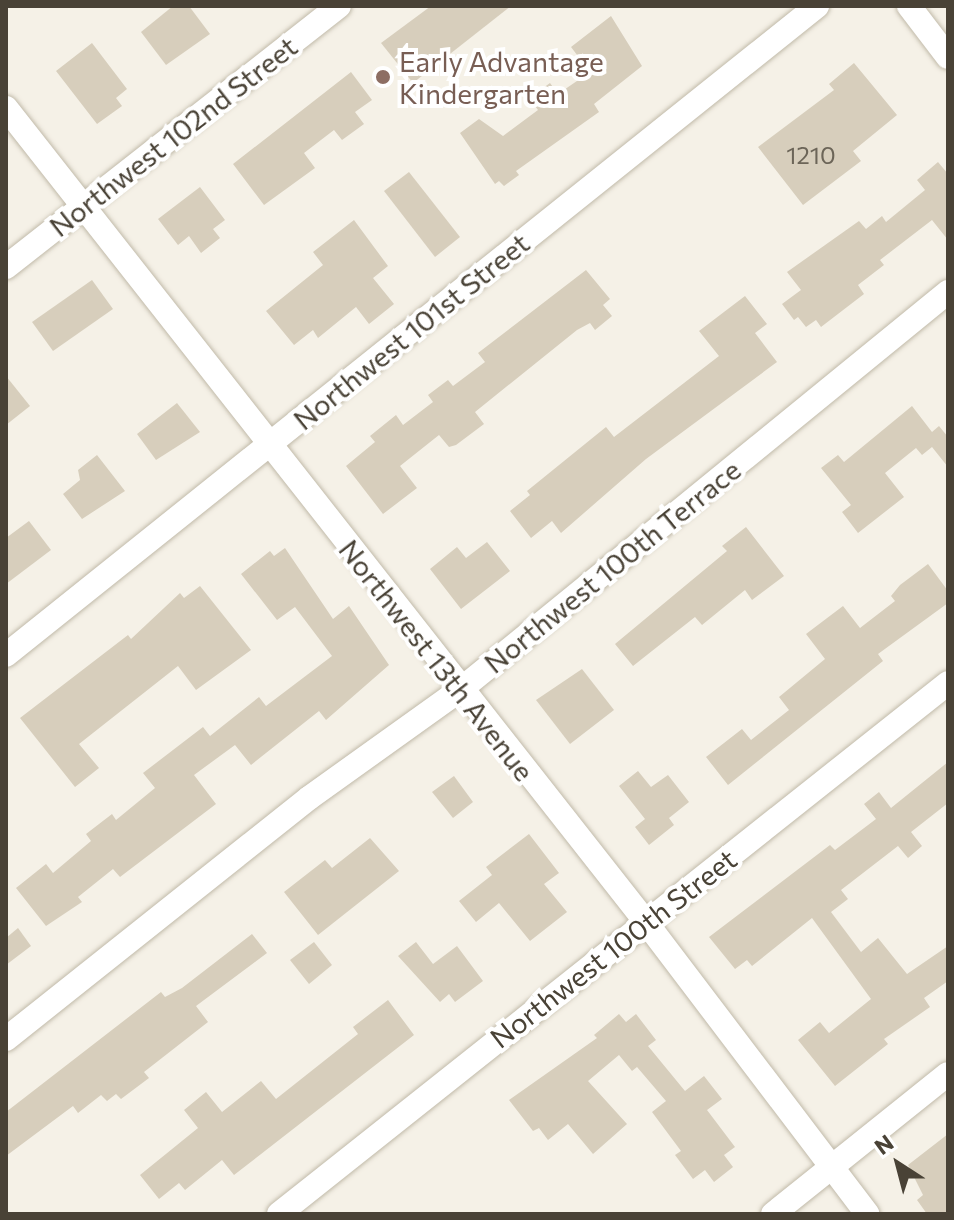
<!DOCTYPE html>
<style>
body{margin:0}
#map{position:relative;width:954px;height:1220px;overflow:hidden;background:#f5f1e7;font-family:Commissioner,sans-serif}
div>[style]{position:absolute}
.building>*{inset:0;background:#d7cebc}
.roads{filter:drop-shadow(0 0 2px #c1baa9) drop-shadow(0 0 2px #c1baa9)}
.minor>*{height:24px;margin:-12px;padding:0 12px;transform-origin:12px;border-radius:12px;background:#fff}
.dots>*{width:22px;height:22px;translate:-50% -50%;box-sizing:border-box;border:4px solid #fff;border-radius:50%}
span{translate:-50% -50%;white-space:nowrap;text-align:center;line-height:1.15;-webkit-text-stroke:8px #fff;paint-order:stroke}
.number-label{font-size:24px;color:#6c6558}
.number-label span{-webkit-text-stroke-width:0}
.education-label{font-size:28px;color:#785e54}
.left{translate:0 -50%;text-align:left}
.street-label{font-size:28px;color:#494236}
.frame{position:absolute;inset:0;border:8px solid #494236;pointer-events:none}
.north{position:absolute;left:858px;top:1124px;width:80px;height:80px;-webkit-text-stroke:6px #fff;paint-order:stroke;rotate:324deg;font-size:22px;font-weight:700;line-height:32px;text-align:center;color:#494236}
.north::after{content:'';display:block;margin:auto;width:28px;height:36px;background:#494236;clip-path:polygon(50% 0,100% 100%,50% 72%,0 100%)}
</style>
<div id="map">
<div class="building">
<div style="clip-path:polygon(173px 6px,189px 6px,210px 34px,166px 65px,141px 32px)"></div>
<div style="clip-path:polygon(431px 6px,511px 6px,413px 83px,381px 43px)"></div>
<div style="clip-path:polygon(611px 16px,642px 66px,594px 104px,599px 112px,516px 171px,519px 175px,504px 186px,499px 181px,495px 184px,460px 133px,479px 119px,503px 136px,538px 110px,529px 98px,550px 83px,558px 94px,590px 72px,571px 47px)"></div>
<div style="clip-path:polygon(92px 43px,127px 89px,116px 98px,122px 106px,97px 124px,56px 71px)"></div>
<div style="clip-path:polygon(854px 63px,897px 115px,853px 151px,861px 161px,803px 205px,758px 147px,834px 90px,829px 84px)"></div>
<div style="clip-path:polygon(351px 72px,372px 100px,355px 112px,364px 124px,342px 140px,334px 130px,304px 153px,315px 168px,264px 205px,233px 164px)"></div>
<div style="clip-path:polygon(938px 162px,948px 174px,948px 240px,932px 220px,880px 260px,884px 265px,858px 285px,864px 294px,821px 327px,816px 320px,806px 327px,798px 317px,794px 320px,782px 304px,801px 290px,787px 272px,859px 221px,866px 229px,882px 216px,886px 222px,925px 190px,917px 180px)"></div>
<div style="clip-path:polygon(409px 172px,460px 237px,435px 257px,384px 191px)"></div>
<div style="clip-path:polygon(200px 187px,225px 220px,213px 229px,220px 238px,201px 253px,189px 236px,178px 245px,158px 219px)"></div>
<div style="clip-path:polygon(354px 220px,388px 266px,373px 278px,394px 304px,369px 324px,356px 307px,318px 338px,313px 330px,294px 345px,266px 311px,323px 265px,313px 252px)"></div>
<div style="clip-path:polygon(586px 270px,610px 299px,603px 305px,612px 316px,595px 330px,590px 323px,577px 330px,475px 412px,484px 424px,456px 445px,449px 447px,439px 435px,400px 466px,417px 488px,383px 514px,346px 466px,375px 442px,370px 436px,396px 415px,403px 425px,433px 402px,428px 395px,448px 380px,453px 386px,485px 362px,478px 353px)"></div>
<div style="clip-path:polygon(92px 280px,113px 309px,53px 351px,32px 322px)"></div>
<div style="clip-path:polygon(745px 296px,767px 324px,755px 333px,777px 362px,646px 459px,561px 533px,552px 521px,531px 538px,510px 511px,530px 495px,527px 491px,606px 427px,614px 437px,719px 356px,699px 331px)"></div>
<div style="clip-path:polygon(6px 376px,30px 406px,6px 425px)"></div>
<div style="clip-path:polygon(177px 403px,200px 432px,156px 460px,137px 434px)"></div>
<div style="clip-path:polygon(912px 406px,932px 432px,939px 426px,948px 437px,948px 467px,932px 447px,922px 455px,916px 448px,885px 473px,904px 497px,858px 533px,842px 512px,851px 505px,821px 468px,838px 455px,844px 462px)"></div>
<div style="clip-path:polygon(97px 455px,125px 491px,82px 519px,63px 494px,80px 480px,78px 470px)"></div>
<div style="clip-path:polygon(29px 521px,51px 550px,6px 584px,6px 538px)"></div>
<div style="clip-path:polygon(746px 527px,784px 576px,752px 600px,745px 590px,702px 625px,695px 617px,633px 666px,615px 644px,727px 551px,722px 546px)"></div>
<div style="clip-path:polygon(487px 542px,510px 571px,461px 609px,430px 569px,457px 547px,466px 558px)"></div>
<div style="clip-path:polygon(285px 548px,333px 619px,349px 606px,389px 665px,326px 720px,319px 711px,251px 765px,235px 745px,194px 775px,216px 804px,120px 877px,113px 869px,78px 897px,82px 902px,46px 926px,16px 888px,46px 864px,53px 873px,91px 841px,86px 834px,112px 814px,116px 820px,155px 788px,143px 773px,203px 727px,210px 736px,259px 697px,266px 706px,332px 656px,295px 607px,277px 620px,241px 574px,270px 551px,274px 556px)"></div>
<div style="clip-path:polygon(928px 564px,948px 591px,948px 603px,878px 654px,883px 661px,728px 785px,706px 757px,742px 729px,751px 740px,789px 710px,779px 697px,825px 659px,806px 634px,843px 606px,860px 628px,895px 601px,891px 596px,900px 585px)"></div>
<div style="clip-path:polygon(200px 586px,251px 650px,196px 690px,178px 666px,79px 744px,99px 768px,75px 787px,20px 718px,128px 635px,131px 639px,180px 593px,184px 598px)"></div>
<div style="clip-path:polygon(582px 669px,614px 710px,570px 744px,536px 700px)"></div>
<div style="clip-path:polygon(948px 762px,948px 803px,911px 832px,922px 846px,908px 858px,898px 846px,841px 890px,848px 899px,831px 912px,861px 952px,878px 938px,907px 974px,948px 946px,948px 981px,924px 998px,930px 1007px,884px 1039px,888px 1044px,835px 1086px,798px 1040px,820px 1022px,829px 1033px,871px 999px,812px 918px,752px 966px,747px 960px,735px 969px,709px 937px,830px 845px,835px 850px,876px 819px,864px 804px,879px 792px,891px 808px)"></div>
<div style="clip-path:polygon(638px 771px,651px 787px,668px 775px,689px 802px,669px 818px,674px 825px,649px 845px,635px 827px,645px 819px,619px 786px)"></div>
<div style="clip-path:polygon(454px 776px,473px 802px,453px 818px,432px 792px)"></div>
<div style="clip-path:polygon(529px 834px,559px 873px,544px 884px,567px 912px,530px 941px,499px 903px,476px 922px,459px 901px,492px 875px,486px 867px)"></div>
<div style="clip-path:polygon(370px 838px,399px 871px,318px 935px,284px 892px,325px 860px,332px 868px)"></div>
<div style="clip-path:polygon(18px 928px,31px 946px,6px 965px,6px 938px)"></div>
<div style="clip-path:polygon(252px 934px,267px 953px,196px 1006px,208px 1022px,144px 1072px,149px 1078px,121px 1099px,116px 1094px,107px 1101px,101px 1095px,78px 1113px,73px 1106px,6px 1156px,6px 1112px,161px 992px,165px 997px,182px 988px)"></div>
<div style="clip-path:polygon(314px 942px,332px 965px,309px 984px,290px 960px)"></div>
<div style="clip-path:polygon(416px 942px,433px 964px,457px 946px,483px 981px,455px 1002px,449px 994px,440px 1002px,398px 956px)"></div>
<div style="clip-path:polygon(388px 1000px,414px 1035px,234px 1175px,222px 1160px,185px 1190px,179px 1183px,159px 1199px,140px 1175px,198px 1128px,184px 1110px,206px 1092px,222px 1112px,261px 1081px,276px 1099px,358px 1034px,353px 1027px)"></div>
<div style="clip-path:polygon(619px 1014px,626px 1022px,636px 1014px,656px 1040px,648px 1046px,685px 1091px,704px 1076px,722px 1099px,707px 1110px,735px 1147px,724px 1155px,733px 1167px,714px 1182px,705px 1170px,693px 1179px,675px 1155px,681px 1151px,652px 1112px,666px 1101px,637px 1067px,632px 1071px,619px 1055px,588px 1081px,627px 1124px,593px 1154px,568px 1124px,548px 1140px,539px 1128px,533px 1131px,509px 1100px,597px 1038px,594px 1035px)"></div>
<div style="clip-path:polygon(948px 1134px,948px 1214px,927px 1214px,917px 1200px,923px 1195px,908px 1165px)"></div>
</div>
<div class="roads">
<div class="minor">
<div style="left:909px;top:6px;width:64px;rotate:52.6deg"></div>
<div style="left:6px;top:108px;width:1034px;rotate:51.83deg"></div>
<div style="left:645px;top:921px;width:368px;rotate:52.8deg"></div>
<div style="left:6px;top:267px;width:423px;rotate:-38.1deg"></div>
<div style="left:6px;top:655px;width:1039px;rotate:-38.67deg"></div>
<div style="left:6px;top:1039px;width:387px;rotate:-38.5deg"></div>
<div style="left:309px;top:798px;width:186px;rotate:-35.6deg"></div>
<div style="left:460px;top:690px;width:630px;rotate:-39.2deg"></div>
<div style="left:279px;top:1214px;width:854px;rotate:-38.44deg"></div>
<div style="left:773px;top:1214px;width:224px;rotate:-38.7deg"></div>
</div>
</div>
<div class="dots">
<div style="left:383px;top:77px;background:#8d6e63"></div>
</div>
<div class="number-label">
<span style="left:811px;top:155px">1210</span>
</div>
<div class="education-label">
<span class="left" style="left:399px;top:77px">Early Advantage<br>Kindergarten</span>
</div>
<div class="street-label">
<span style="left:173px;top:136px;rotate:-38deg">Northwest 102nd Street</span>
<span style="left:411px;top:331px;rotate:-39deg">Northwest 101st Street</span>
<span style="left:612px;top:566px;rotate:-39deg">Northwest 100th Terrace</span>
<span style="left:437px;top:660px;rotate:52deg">Northwest 13th Avenue</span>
<span style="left:613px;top:948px;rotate:-38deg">Northwest 100th Street</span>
</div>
<div class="frame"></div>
<div class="north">N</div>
</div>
